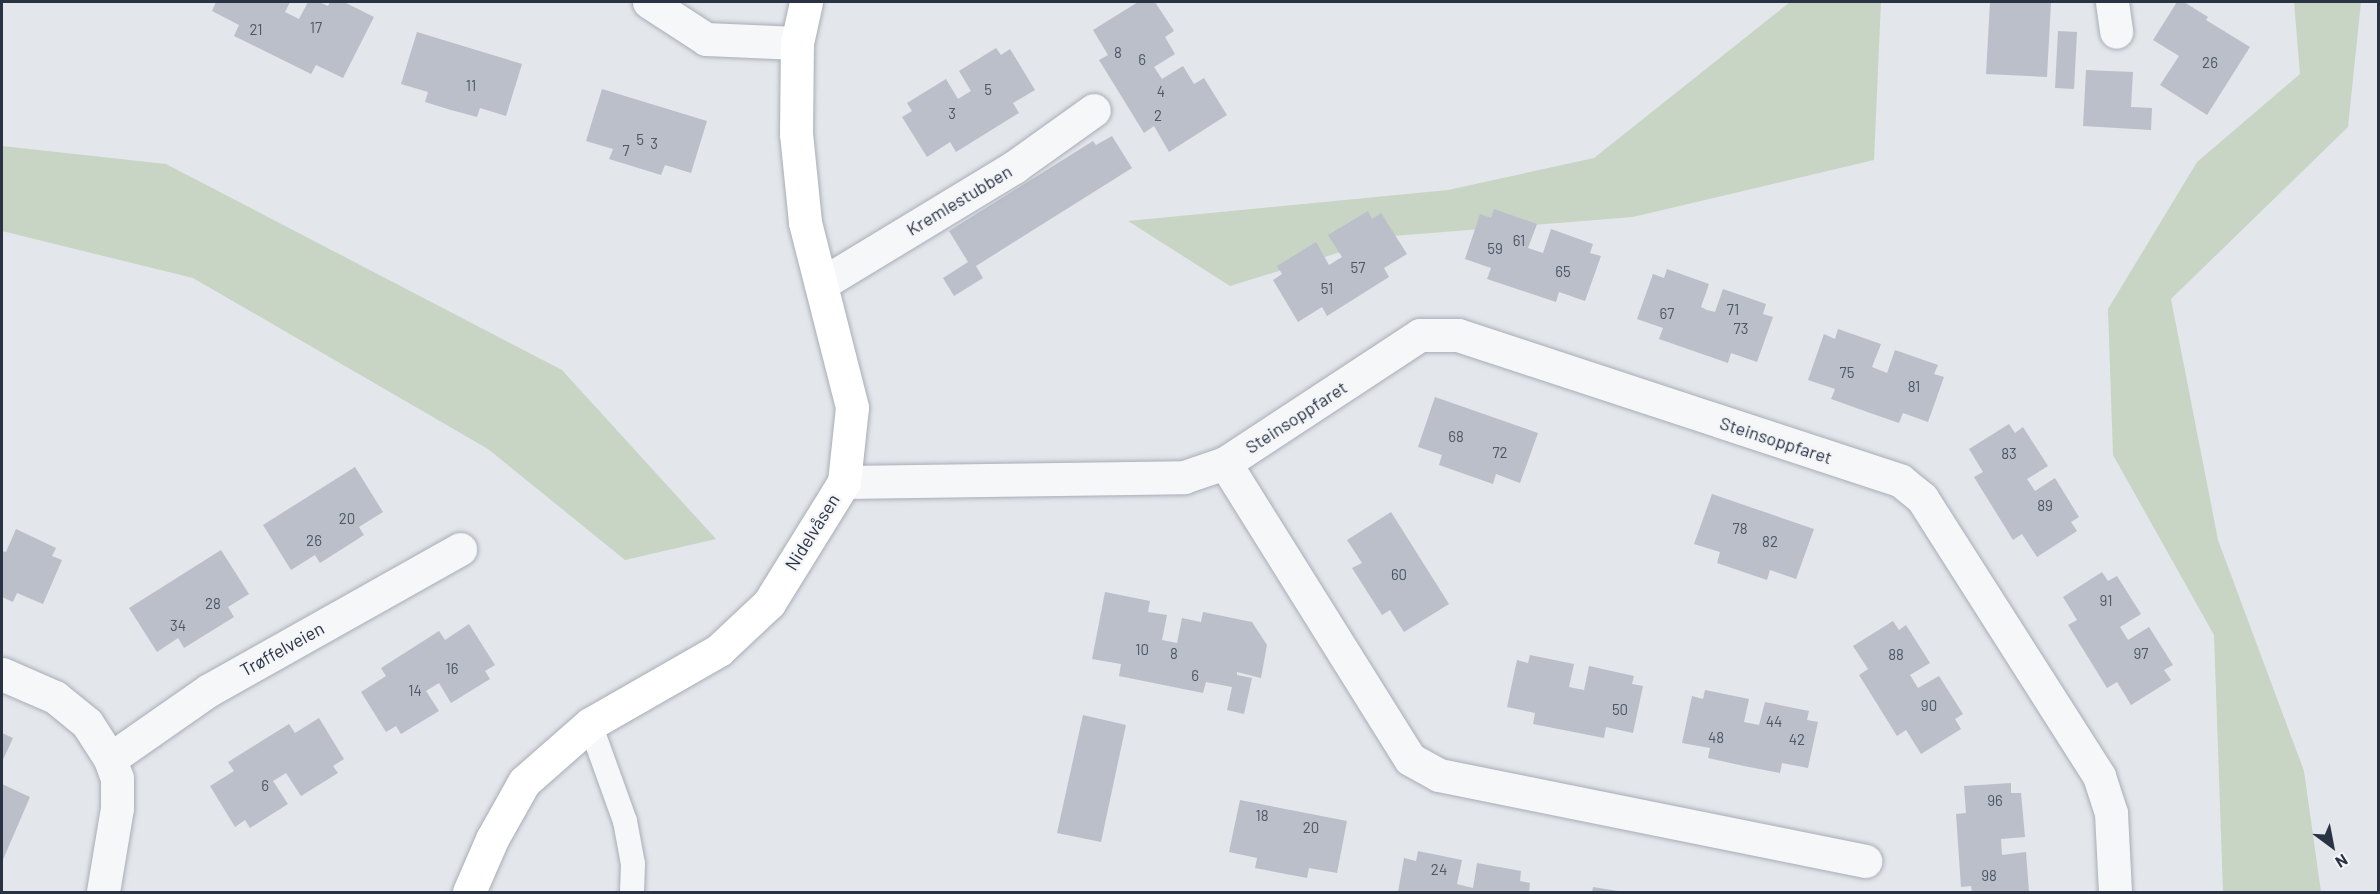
<!DOCTYPE html>
<meta charset="utf-8">
<style>
body{margin:0}
#map{position:relative;width:2380px;height:894px;overflow:hidden;background:#e3e6eb;font-family:Barlow,sans-serif}
div>[style]{position:absolute}
.green>*{inset:0;background:#c8d5c4}
.building>*{inset:0;background:#babfc9}
.roads{filter:drop-shadow(0 0 2px #a8adb6) drop-shadow(0 0 2px #a8adb6)}
.lane>*{height:24px;margin:-12px;padding:0 12px;transform-origin:12px;border-radius:12px;background:#f6f7f9}
.street>*{height:33px;margin:-16.5px;padding:0 16.5px;transform-origin:16.5px;border-radius:16.5px;background:#f6f7f9}
.secondary>*{height:33px;margin:-16.5px;padding:0 16.5px;transform-origin:16.5px;border-radius:16.5px;background:#fff}
span{translate:-50% -50%;white-space:nowrap;text-align:center;line-height:1.15;-webkit-text-stroke:5px #f3f5f8;paint-order:stroke}
.number-label{font-size:15px;color:#4e5665}
.number-label span{-webkit-text-stroke-width:0}
.street-label{font-size:18px;color:#2a3344}
.frame{position:absolute;inset:0;border:3px solid #2a3344;pointer-events:none}
.north{position:absolute;left:2302px;top:816px;width:60px;height:60px;-webkit-text-stroke:4px #f3f5f8;paint-order:stroke;rotate:148deg;font-size:16px;font-weight:700;line-height:24px;text-align:center;color:#2a3344}
.north::after{content:'';display:block;margin:auto;width:21px;height:27px;background:#2a3344;clip-path:polygon(50% 0,100% 100%,50% 72%,0 100%)}
</style>
<div id="map">
<div class="green">
<div style="clip-path:polygon(1790px 2px,1881px 2px,1874px 160px,1633px 217px,1393px 236px,1230px 286px,1128px 221px,1448px 190px,1594px 158px)"></div>
<div style="clip-path:polygon(2294px 2px,2361px 2px,2348px 127px,2171px 299px,2218px 540px,2304px 771px,2321px 892px,2223px 892px,2214px 635px,2113px 455px,2108px 309px,2197px 162px,2300px 74px)"></div>
<div style="clip-path:polygon(2px 146px,166px 164px,562px 370px,716px 539px,625px 560px,488px 449px,193px 278px,2px 231px)"></div>
</div>
<div class="building">
<div style="clip-path:polygon(216px 2px,290px 2px,285px 12px,299px 19px,308px 2px,319px 2px,328px 6px,330px 2px,344px 2px,374px 17px,343px 78px,316px 65px,311px 74px,234px 36px,239px 25px,212px 11px)"></div>
<div style="clip-path:polygon(1138px 2px,1155px 2px,1174px 31px,1165px 37px,1175px 54px,1154px 67px,1162px 79px,1183px 66px,1194px 84px,1204px 78px,1227px 115px,1169px 152px,1154px 126px,1144px 133px,1099px 60px,1108px 55px,1093px 30px)"></div>
<div style="clip-path:polygon(1990px 2px,2051px 2px,2047px 77px,1986px 74px)"></div>
<div style="clip-path:polygon(2177px 2px,2184px 2px,2208px 17px,2206px 20px,2250px 47px,2207px 115px,2160px 85px,2179px 56px,2153px 40px)"></div>
<div style="clip-path:polygon(2058px 31px,2077px 32px,2074px 89px,2055px 88px)"></div>
<div style="clip-path:polygon(417px 32px,522px 64px,506px 116px,480px 108px,477px 117px,451px 110px,425px 102px,428px 92px,401px 84px)"></div>
<div style="clip-path:polygon(996px 48px,1001px 55px,1010px 49px,1035px 90px,1013px 103px,1019px 113px,956px 152px,950px 142px,927px 157px,902px 117px,912px 111px,907px 103px,946px 79px,958px 99px,971px 91px,959px 71px)"></div>
<div style="clip-path:polygon(2086px 70px,2133px 72px,2131px 107px,2152px 108px,2151px 130px,2083px 126px)"></div>
<div style="clip-path:polygon(602px 89px,707px 121px,691px 173px,665px 165px,661px 175px,609px 159px,613px 149px,586px 141px)"></div>
<div style="clip-path:polygon(1112px 136px,1132px 168px,976px 266px,983px 278px,954px 296px,943px 278px,968px 262px,949px 231px,1093px 141px,1096px 145px)"></div>
<div style="clip-path:polygon(1494px 209px,1537px 224px,1528px 248px,1543px 253px,1551px 229px,1593px 244px,1590px 253px,1601px 256px,1585px 301px,1559px 292px,1556px 302px,1487px 279px,1491px 268px,1465px 259px,1480px 214px,1491px 218px)"></div>
<div style="clip-path:polygon(1368px 211px,1372px 219px,1381px 213px,1407px 254px,1384px 268px,1389px 277px,1327px 316px,1322px 307px,1298px 322px,1273px 280px,1282px 274px,1277px 266px,1316px 242px,1329px 265px,1342px 257px,1328px 235px)"></div>
<div style="clip-path:polygon(1667px 269px,1709px 284px,1701px 307px,1707px 310px,1715px 312px,1723px 289px,1766px 304px,1763px 314px,1773px 317px,1757px 362px,1731px 353px,1728px 363px,1659px 339px,1663px 328px,1637px 319px,1653px 274px,1664px 278px)"></div>
<div style="clip-path:polygon(1838px 329px,1881px 344px,1872px 367px,1887px 373px,1895px 350px,1938px 365px,1934px 374px,1944px 377px,1928px 422px,1903px 413px,1899px 423px,1873px 414px,1831px 399px,1835px 389px,1808px 380px,1824px 334px,1835px 339px)"></div>
<div style="clip-path:polygon(1435px 397px,1538px 433px,1520px 483px,1496px 474px,1493px 484px,1439px 465px,1442px 455px,1418px 447px)"></div>
<div style="clip-path:polygon(2009px 424px,2015px 433px,2023px 427px,2048px 466px,2027px 479px,2035px 491px,2055px 478px,2079px 517px,2071px 522px,2077px 531px,2037px 557px,2022px 534px,2013px 540px,1974px 477px,1983px 472px,1969px 449px)"></div>
<div style="clip-path:polygon(355px 467px,383px 512px,359px 527px,364px 535px,320px 563px,315px 555px,291px 570px,263px 525px)"></div>
<div style="clip-path:polygon(1712px 494px,1814px 529px,1796px 579px,1770px 570px,1767px 580px,1717px 563px,1720px 552px,1694px 544px)"></div>
<div style="clip-path:polygon(1391px 512px,1449px 604px,1404px 632px,1390px 610px,1382px 615px,1352px 568px,1362px 563px,1347px 540px)"></div>
<div style="clip-path:polygon(16px 529px,56px 548px,52px 556px,62px 560px,43px 604px,17px 593px,13px 602px,2px 597px,2px 551px,6px 552px)"></div>
<div style="clip-path:polygon(221px 550px,249px 594px,228px 607px,234px 617px,184px 648px,178px 638px,157px 652px,129px 608px)"></div>
<div style="clip-path:polygon(2102px 572px,2108px 581px,2117px 576px,2141px 614px,2120px 627px,2128px 640px,2149px 627px,2173px 665px,2164px 670px,2171px 680px,2131px 705px,2117px 682px,2107px 688px,2068px 625px,2077px 620px,2063px 597px)"></div>
<div style="clip-path:polygon(1105px 592px,1150px 601px,1148px 612px,1167px 615px,1162px 640px,1177px 643px,1182px 618px,1201px 622px,1203px 612px,1252px 622px,1267px 645px,1261px 678px,1237px 672px,1237px 675px,1252px 678px,1244px 714px,1227px 710px,1232px 687px,1206px 682px,1203px 693px,1119px 676px,1121px 664px,1092px 659px)"></div>
<div style="clip-path:polygon(1893px 621px,1899px 630px,1906px 625px,1930px 663px,1910px 675px,1918px 688px,1939px 676px,1963px 714px,1955px 719px,1961px 729px,1921px 754px,1906px 730px,1897px 736px,1859px 675px,1868px 669px,1853px 646px)"></div>
<div style="clip-path:polygon(469px 624px,495px 665px,485px 671px,490px 679px,451px 703px,439px 683px,426px 691px,439px 711px,401px 734px,396px 726px,386px 732px,361px 692px,386px 676px,381px 668px,439px 631px,445px 640px)"></div>
<div style="clip-path:polygon(1530px 655px,1574px 664px,1569px 687px,1584px 690px,1589px 666px,1634px 676px,1632px 684px,1643px 686px,1633px 733px,1606px 727px,1604px 738px,1533px 724px,1535px 713px,1507px 707px,1517px 660px,1528px 663px)"></div>
<div style="clip-path:polygon(1705px 690px,1749px 699px,1744px 722px,1759px 725px,1765px 702px,1809px 711px,1807px 720px,1818px 722px,1808px 768px,1782px 763px,1780px 773px,1744px 766px,1708px 758px,1710px 748px,1682px 743px,1692px 696px,1703px 699px)"></div>
<div style="clip-path:polygon(1083px 715px,1126px 725px,1101px 842px,1057px 833px)"></div>
<div style="clip-path:polygon(319px 718px,344px 759px,333px 766px,338px 773px,301px 796px,286px 773px,273px 781px,288px 804px,250px 828px,245px 820px,235px 827px,210px 786px,234px 771px,228px 762px,289px 724px,295px 733px)"></div>
<div style="clip-path:polygon(2px 733px,13px 738px,2px 762px)"></div>
<div style="clip-path:polygon(2011px 783px,2011px 793px,2021px 793px,2025px 837px,2001px 839px,2002px 855px,2026px 852px,2029px 892px,1972px 892px,1971px 886px,1961px 887px,1956px 814px,1966px 813px,1964px 786px)"></div>
<div style="clip-path:polygon(2px 784px,30px 797px,2px 862px)"></div>
<div style="clip-path:polygon(1240px 800px,1347px 821px,1337px 873px,1309px 868px,1307px 878px,1255px 868px,1257px 858px,1229px 852px)"></div>
<div style="clip-path:polygon(1418px 851px,1462px 860px,1457px 884px,1473px 888px,1477px 863px,1521px 871px,1520px 881px,1530px 883px,1529px 892px,1398px 892px,1404px 858px,1416px 861px)"></div>
<div style="clip-path:polygon(1593px 887px,1618px 891px,1618px 892px,1592px 892px)"></div>
</div>
<div class="roads">
<div class="lane">
<div style="left:590px;top:724px;width:103px;rotate:70.2deg"></div>
<div style="left:625px;top:821px;width:44px;rotate:79.5deg"></div>
<div style="left:633px;top:864px;width:28px;rotate:92deg"></div>
</div>
<div class="street">
<div style="left:649px;top:2px;width:68px;rotate:33deg"></div>
<div style="left:706px;top:39px;width:91px;rotate:2.5deg"></div>
<div style="left:2112px;top:2px;width:30px;rotate:82deg"></div>
<div style="left:821px;top:284px;width:226px;rotate:-31.2deg"></div>
<div style="left:1014px;top:167px;width:98px;rotate:-35.5deg"></div>
<div style="left:1225px;top:463px;width:233px;rotate:-33.3deg"></div>
<div style="left:1420px;top:335px;width:38px"></div>
<div style="left:1458px;top:335px;width:466px;rotate:18.2deg"></div>
<div style="left:1901px;top:481px;width:27px;rotate:39deg"></div>
<div style="left:1922px;top:498px;width:330px;rotate:57.5deg"></div>
<div style="left:2099px;top:776px;width:39px;rotate:72deg"></div>
<div style="left:2111px;top:813px;width:79px;rotate:87.1deg"></div>
<div style="left:844px;top:482px;width:340px;rotate:-0.8deg"></div>
<div style="left:1184px;top:477px;width:43px;rotate:-18.9deg"></div>
<div style="left:1225px;top:463px;width:349px;rotate:58deg"></div>
<div style="left:1410px;top:759px;width:33px;rotate:29deg"></div>
<div style="left:1439px;top:775px;width:435px;rotate:11.4deg"></div>
<div style="left:2px;top:674px;width:58px;rotate:23.5deg"></div>
<div style="left:55px;top:697px;width:41px;rotate:39.1deg"></div>
<div style="left:87px;top:723px;width:43px;rotate:57.4deg"></div>
<div style="left:110px;top:759px;width:20px;rotate:70deg"></div>
<div style="left:117px;top:778px;width:30px;rotate:90deg"></div>
<div style="left:117px;top:808px;width:85px;rotate:99.5deg"></div>
<div style="left:110px;top:759px;width:121px;rotate:-34.9deg"></div>
<div style="left:209px;top:690px;width:288px;rotate:-29.3deg"></div>
</div>
<div class="secondary">
<div style="left:469px;top:892px;width:58px;rotate:-66.5deg"></div>
<div style="left:492px;top:839px;width:65px;rotate:-60.7deg"></div>
<div style="left:524px;top:782px;width:88px;rotate:-41.3deg"></div>
<div style="left:590px;top:724px;width:149px;rotate:-29.8deg"></div>
<div style="left:719px;top:650px;width:69px;rotate:-43.2deg"></div>
<div style="left:769px;top:603px;width:142px;rotate:-58.2deg"></div>
<div style="left:844px;top:482px;width:75px;rotate:-83.9deg"></div>
<div style="left:852px;top:407px;width:191px;rotate:-104.3deg"></div>
<div style="left:805px;top:222px;width:88px;rotate:-95.8deg"></div>
<div style="left:796px;top:134px;width:91px;rotate:-89.4deg"></div>
<div style="left:797px;top:43px;width:42px;rotate:-77.6deg"></div>
</div>
</div>
<div class="number-label">
<span style="left:316px;top:28px">17</span>
<span style="left:256px;top:30px">21</span>
<span style="left:1118px;top:53px">8</span>
<span style="left:1142px;top:60px">6</span>
<span style="left:2210px;top:63px">26</span>
<span style="left:471px;top:86px">11</span>
<span style="left:988px;top:90px">5</span>
<span style="left:1161px;top:92px">4</span>
<span style="left:952px;top:114px">3</span>
<span style="left:1158px;top:116px">2</span>
<span style="left:640px;top:140px">5</span>
<span style="left:654px;top:144px">3</span>
<span style="left:626px;top:151px">7</span>
<span style="left:1519px;top:241px">61</span>
<span style="left:1495px;top:249px">59</span>
<span style="left:1358px;top:268px">57</span>
<span style="left:1563px;top:272px">65</span>
<span style="left:1327px;top:289px">51</span>
<span style="left:1733px;top:310px">71</span>
<span style="left:1667px;top:314px">67</span>
<span style="left:1741px;top:329px">73</span>
<span style="left:1847px;top:373px">75</span>
<span style="left:1914px;top:387px">81</span>
<span style="left:1456px;top:437px">68</span>
<span style="left:1500px;top:453px">72</span>
<span style="left:2009px;top:454px">83</span>
<span style="left:2045px;top:506px">89</span>
<span style="left:347px;top:519px">20</span>
<span style="left:1740px;top:529px">78</span>
<span style="left:314px;top:541px">26</span>
<span style="left:1770px;top:542px">82</span>
<span style="left:1399px;top:575px">60</span>
<span style="left:2106px;top:601px">91</span>
<span style="left:213px;top:604px">28</span>
<span style="left:178px;top:626px">34</span>
<span style="left:1142px;top:650px">10</span>
<span style="left:1174px;top:654px">8</span>
<span style="left:2141px;top:654px">97</span>
<span style="left:1896px;top:655px">88</span>
<span style="left:452px;top:669px">16</span>
<span style="left:1195px;top:676px">6</span>
<span style="left:415px;top:691px">14</span>
<span style="left:1929px;top:706px">90</span>
<span style="left:1620px;top:710px">50</span>
<span style="left:1774px;top:722px">44</span>
<span style="left:1716px;top:738px">48</span>
<span style="left:1797px;top:740px">42</span>
<span style="left:265px;top:786px">6</span>
<span style="left:1995px;top:801px">96</span>
<span style="left:1262px;top:816px">18</span>
<span style="left:1311px;top:828px">20</span>
<span style="left:1439px;top:870px">24</span>
<span style="left:1989px;top:876px">98</span>
</div>
<div class="street-label">
<span style="left:959px;top:200px;rotate:-31deg">Kremlestubben</span>
<span style="left:1296px;top:417px;rotate:-33deg">Steinsoppfaret</span>
<span style="left:1776px;top:440px;rotate:18deg">Steinsoppfaret</span>
<span style="left:812px;top:532px;rotate:-58deg">Nidelvåsen</span>
<span style="left:282px;top:649px;rotate:-29deg">Trøffelveien</span>
</div>
<div class="frame"></div>
<div class="north">N</div>
</div>
